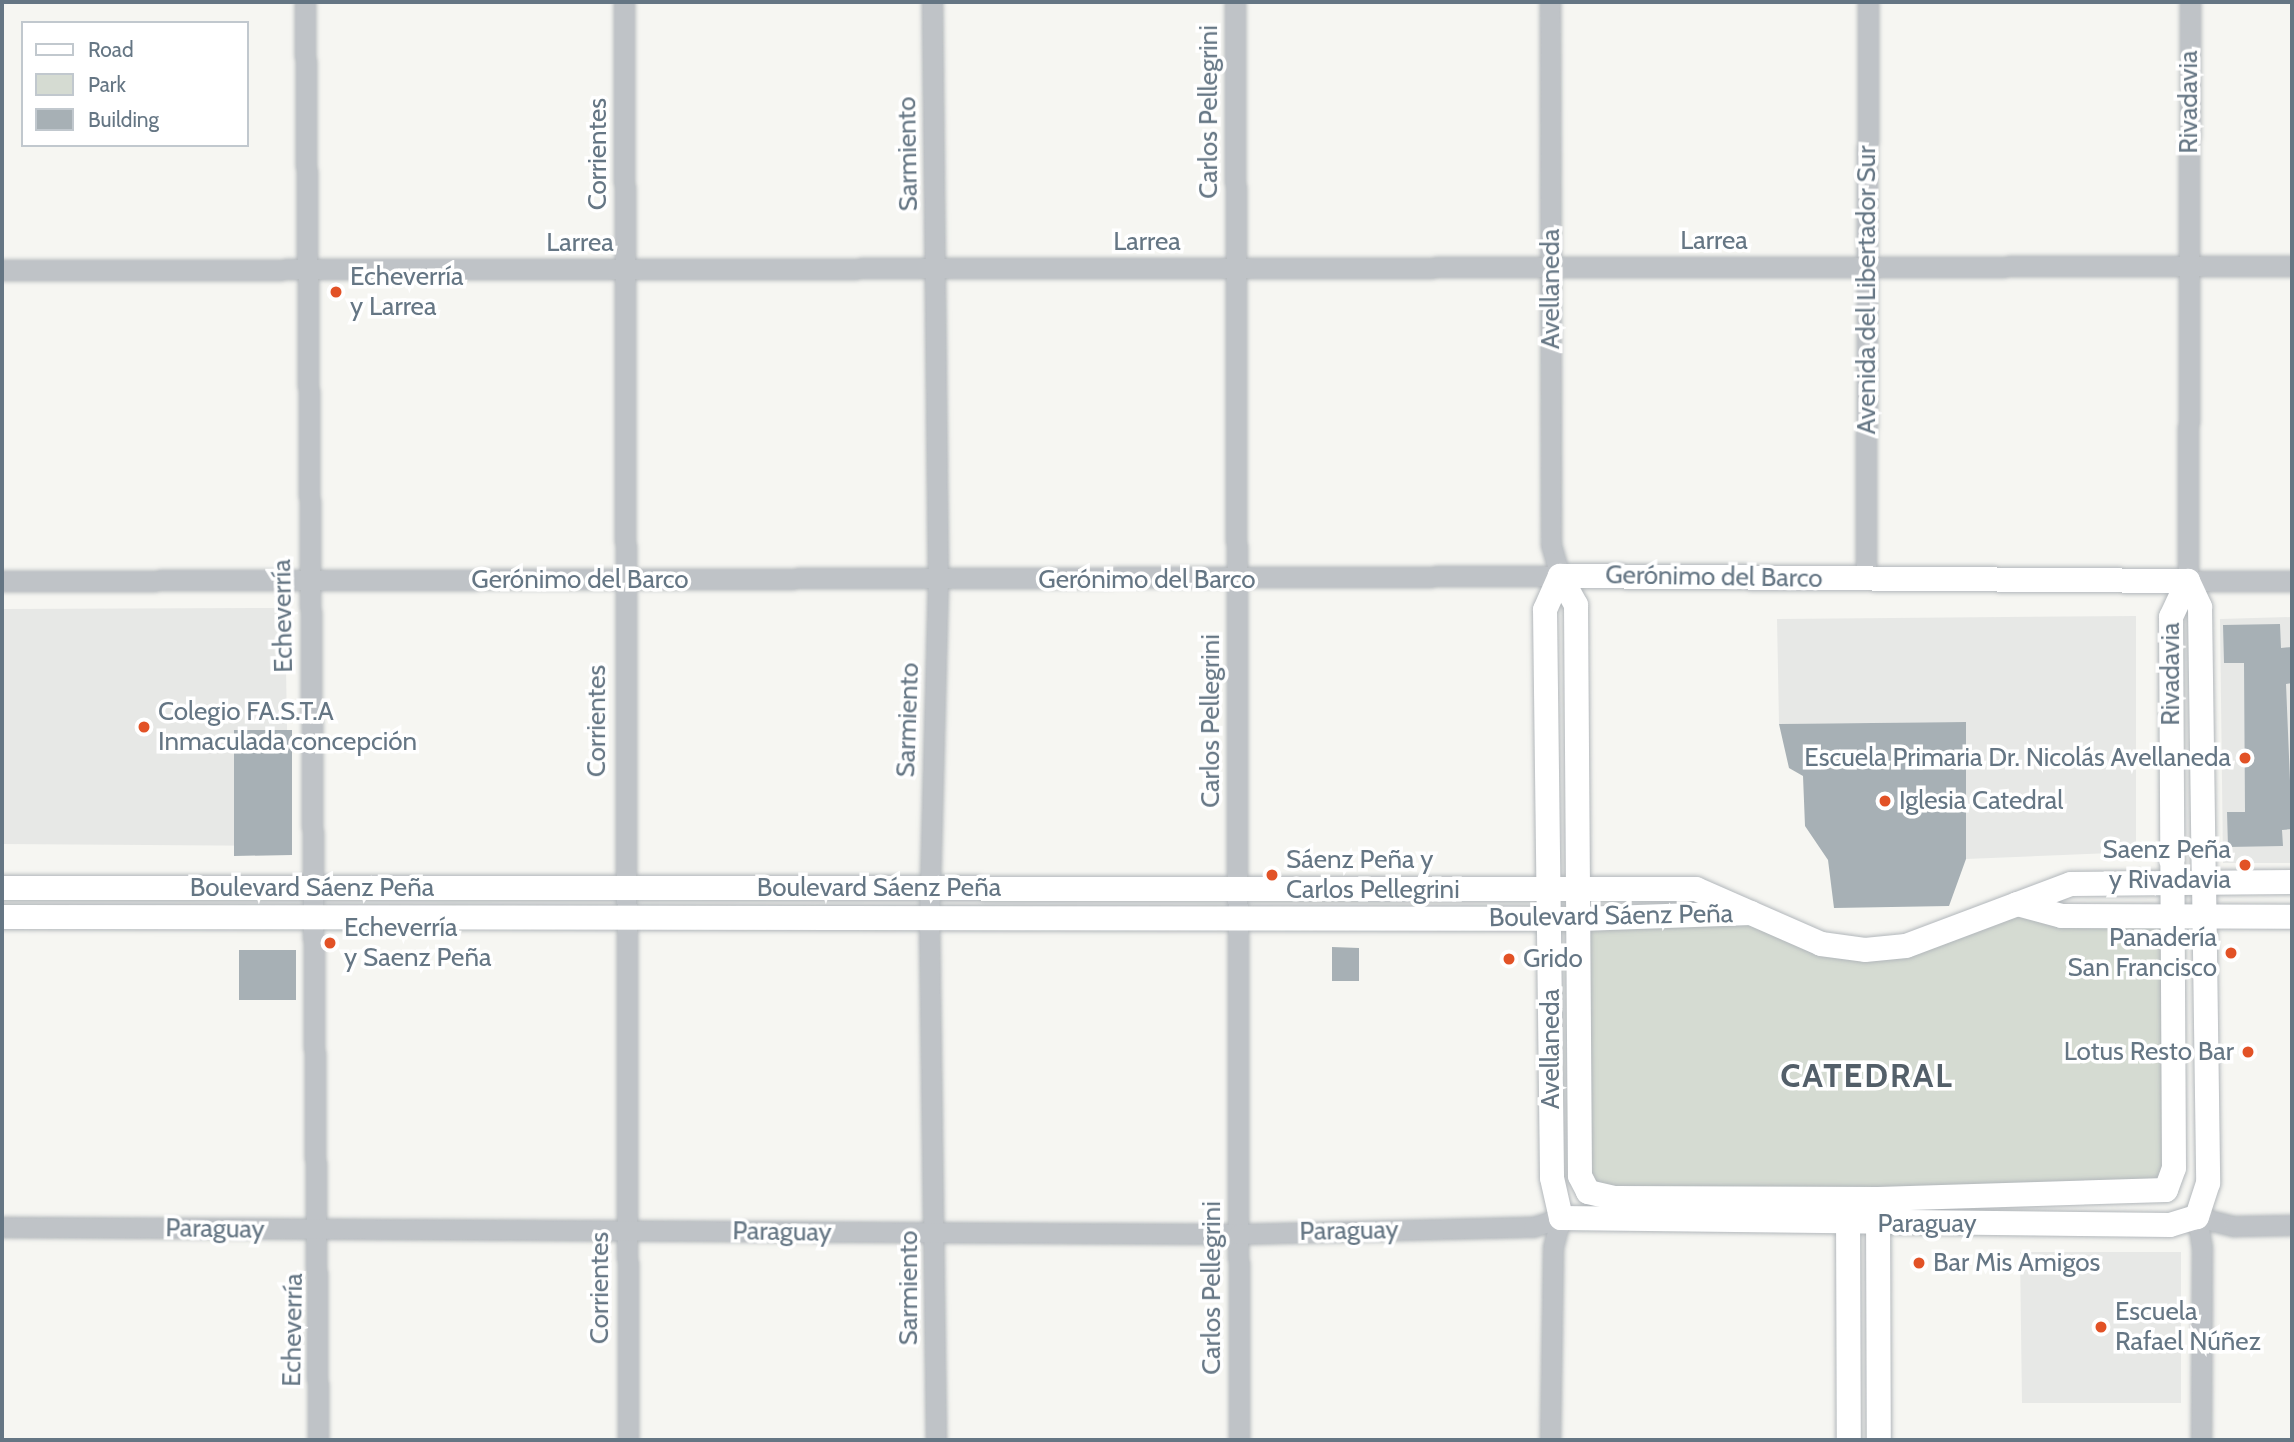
<!DOCTYPE html>
<meta charset="utf-8">
<style>
body{margin:0}
#map{position:relative;width:2294px;height:1442px;overflow:hidden;background:#f6f6f2;font-family:Cabin,sans-serif}
div>[style]{position:absolute}
.built>*{inset:0;background:#e7e8e6}
.green>*{inset:0;background:#d5dbd2}
.building>*{inset:0;background:#a7b0b5}
.roads{filter:drop-shadow(0 0 2px #b2b7bb) drop-shadow(0 0 2px #b2b7bb)}
.minor>*{height:19px;margin:-9.5px;padding:0 9.5px;transform-origin:9.5px;border-radius:9.5px;background:#bfc3c7}
.major>*{height:24px;margin:-12px;padding:0 12px;transform-origin:12px;border-radius:12px;background:#fff}
.dots>*{width:19px;height:19px;translate:-50% -50%;box-sizing:border-box;border:4px solid #fff;border-radius:50%}
span{translate:-50% -50%;white-space:nowrap;text-align:center;line-height:1.15;-webkit-text-stroke:7px #fff;paint-order:stroke}
.street-label{font-size:26px;color:#657684}
.poi-label{font-size:26px;color:#657684}
.left{translate:0 -50%;text-align:left}
.right{translate:-100% -50%;text-align:right}
.district-label{font-size:33px;color:#535f69;font-weight:700;letter-spacing:2px}
.frame{position:absolute;inset:0;border:4px solid #657684;pointer-events:none}
.legend{position:absolute;left:21px;top:21px;width:228px;height:126px;box-sizing:border-box;background:#fff;border:2px solid #c1c8ce;margin:0;padding:9px 12px;list-style:none;font-size:21px;color:#657684}
.legend li{display:flex;align-items:center;gap:14px;height:35px}
.legend b{width:35px;border:2px solid #c1c8ce}
</style>
<div id="map">
<div class="built">
<div style="clip-path:polygon(285px 608px,289px 846px,2px 844px,2px 609px)"></div>
<div style="clip-path:polygon(2136px 616px,2136px 852px,1966px 859px,1966px 722px,1779px 724px,1777px 619px)"></div>
<div style="clip-path:polygon(2292px 617px,2292px 863px,2223px 863px,2220px 619px)"></div>
<div style="clip-path:polygon(2020px 1252px,2181px 1252px,2181px 1403px,2022px 1403px)"></div>
</div>
<div class="green">
<div style="clip-path:polygon(2017px 904px,2172px 915px,2172px 1183px,1588px 1192px,1581px 919px,1751px 913px,1865px 950px)"></div>
</div>
<div class="building">
<div style="clip-path:polygon(2280px 624px,2281px 648px,2292px 647px,2292px 683px,2286px 684px,2292px 829px,2282px 830px,2283px 846px,2228px 847px,2227px 812px,2245px 812px,2244px 663px,2224px 663px,2223px 625px)"></div>
<div style="clip-path:polygon(1966px 722px,1966px 859px,1949px 906px,1834px 908px,1828px 860px,1805px 826px,1803px 776px,1789px 768px,1779px 724px)"></div>
<div style="clip-path:polygon(234px 730px,292px 730px,292px 855px,234px 856px)"></div>
<div style="clip-path:polygon(1332px 947px,1359px 948px,1359px 981px,1332px 981px)"></div>
<div style="clip-path:polygon(239px 950px,296px 950px,296px 1000px,239px 1000px)"></div>
</div>
<div class="roads">
<div class="minor">
<div style="left:305px;top:2px;width:1438px;rotate:89.48deg"></div>
<div style="left:624px;top:2px;width:1438px;rotate:89.84deg"></div>
<div style="left:932px;top:2px;width:578px;rotate:89.41deg"></div>
<div style="left:938px;top:580px;width:339px;rotate:91.5deg"></div>
<div style="left:929px;top:919px;width:521px;rotate:89.23deg"></div>
<div style="left:1235px;top:2px;width:1438px;rotate:89.84deg"></div>
<div style="left:2190px;top:2px;width:579px;rotate:90.2deg"></div>
<div style="left:2188px;top:581px;width:104px"></div>
<div style="left:2px;top:270px;width:2290px;rotate:-0.1deg"></div>
<div style="left:1866px;top:579px;width:577px;rotate:-89.8deg"></div>
<div style="left:2px;top:581px;width:1558px;rotate:-0.18deg"></div>
<div style="left:1560px;top:576px;width:33px;rotate:-106deg"></div>
<div style="left:1551px;top:544px;width:542px;rotate:-90.11deg"></div>
<div style="left:2px;top:1227px;width:1236px;rotate:0.32deg"></div>
<div style="left:1238px;top:1234px;width:295px;rotate:-1.4deg"></div>
<div style="left:1533px;top:1227px;width:29px;rotate:-18deg"></div>
<div style="left:1550px;top:1440px;width:193px;rotate:-89.1deg"></div>
<div style="left:1553px;top:1247px;width:30px;rotate:-75deg"></div>
<div style="left:2201px;top:1440px;width:192px;rotate:-89.7deg"></div>
<div style="left:2202px;top:1248px;width:31px;rotate:-99deg"></div>
<div style="left:2197px;top:1217px;width:38px;rotate:14deg"></div>
<div style="left:2234px;top:1226px;width:58px;rotate:-1deg"></div>
</div>
<div class="major">
<div style="left:1560px;top:576px;width:37px;rotate:114deg"></div>
<div style="left:1545px;top:610px;width:568px;rotate:89.29deg"></div>
<div style="left:1552px;top:1178px;width:41px;rotate:77.3deg"></div>
<div style="left:1560px;top:576px;width:628px;rotate:0.46deg"></div>
<div style="left:1560px;top:576px;width:33px;rotate:61deg"></div>
<div style="left:1576px;top:605px;width:571px;rotate:89.6deg"></div>
<div style="left:1580px;top:1176px;width:18px;rotate:63deg"></div>
<div style="left:2188px;top:581px;width:29px;rotate:65deg"></div>
<div style="left:2200px;top:607px;width:274px;rotate:89.2deg"></div>
<div style="left:2204px;top:881px;width:302px;rotate:89.2deg"></div>
<div style="left:2208px;top:1183px;width:36px;rotate:108deg"></div>
<div style="left:2px;top:888px;width:1694px;rotate:0.03deg"></div>
<div style="left:1696px;top:889px;width:137px;rotate:23.7deg"></div>
<div style="left:1821px;top:944px;width:44px;rotate:7.8deg"></div>
<div style="left:1865px;top:950px;width:41px;rotate:-5.6deg"></div>
<div style="left:1906px;top:946px;width:176px;rotate:-20.6deg"></div>
<div style="left:2071px;top:884px;width:221px;rotate:-0.5deg"></div>
<div style="left:2017px;top:904px;width:47px;rotate:14.9deg"></div>
<div style="left:2062px;top:916px;width:230px;rotate:0.2deg"></div>
<div style="left:2px;top:917px;width:1579px;rotate:0.07deg"></div>
<div style="left:1581px;top:919px;width:170px;rotate:-2deg"></div>
<div style="left:2166px;top:1190px;width:23px;rotate:-70deg"></div>
<div style="left:2174px;top:1168px;width:551px;rotate:-90.31deg"></div>
<div style="left:2171px;top:617px;width:40px;rotate:-65deg"></div>
<div style="left:1588px;top:1192px;width:28px;rotate:13deg"></div>
<div style="left:1615px;top:1198px;width:263px;rotate:0.2deg"></div>
<div style="left:1878px;top:1199px;width:288px;rotate:-1.8deg"></div>
<div style="left:1848px;top:1209px;width:231px;rotate:89.8deg"></div>
<div style="left:1878px;top:1210px;width:230px;rotate:89.8deg"></div>
<div style="left:1561px;top:1218px;width:609px;rotate:0.66deg"></div>
<div style="left:2170px;top:1225px;width:28px;rotate:-17deg"></div>
</div>
</div>
<div class="dots">
<div style="left:336px;top:292px;background:#e25226"></div>
<div style="left:144px;top:727px;background:#e25226"></div>
<div style="left:2245px;top:758px;background:#e25226"></div>
<div style="left:1885px;top:801px;background:#e25226"></div>
<div style="left:2245px;top:865px;background:#e25226"></div>
<div style="left:1272px;top:875px;background:#e25226"></div>
<div style="left:330px;top:943px;background:#e25226"></div>
<div style="left:2231px;top:953px;background:#e25226"></div>
<div style="left:1509px;top:959px;background:#e25226"></div>
<div style="left:2248px;top:1052px;background:#e25226"></div>
<div style="left:1919px;top:1263px;background:#e25226"></div>
<div style="left:2101px;top:1327px;background:#e25226"></div>
</div>
<div class="street-label">
<span style="left:2189px;top:102px;rotate:-90deg">Rivadavia</span>
<span style="left:1209px;top:112px;rotate:-90deg">Carlos Pellegrini</span>
<span style="left:598px;top:154px;rotate:-90deg">Corrientes</span>
<span style="left:908px;top:154px;rotate:-91deg">Sarmiento</span>
<span style="left:1714px;top:241px">Larrea</span>
<span style="left:1147px;top:242px">Larrea</span>
<span style="left:580px;top:243px">Larrea</span>
<span style="left:1551px;top:289px;rotate:-90deg">Avellaneda</span>
<span style="left:1867px;top:290px;rotate:-90deg">Avenida del Libertador Sur</span>
<span style="left:1714px;top:577px;rotate:1deg">Gerónimo del Barco</span>
<span style="left:580px;top:580px">Gerónimo del Barco</span>
<span style="left:1147px;top:580px">Gerónimo del Barco</span>
<span style="left:283px;top:616px;rotate:-91deg">Echeverría</span>
<span style="left:2171px;top:674px;rotate:-90deg">Rivadavia</span>
<span style="left:908px;top:720px;rotate:-88deg">Sarmiento</span>
<span style="left:597px;top:721px;rotate:-90deg">Corrientes</span>
<span style="left:1211px;top:721px;rotate:-90deg">Carlos Pellegrini</span>
<span style="left:312px;top:888px">Boulevard Sáenz Peña</span>
<span style="left:879px;top:888px">Boulevard Sáenz Peña</span>
<span style="left:1611px;top:916px;rotate:-1deg">Boulevard Sáenz Peña</span>
<span style="left:1551px;top:1049px;rotate:-90deg">Avellaneda</span>
<span style="left:1927px;top:1224px">Paraguay</span>
<span style="left:215px;top:1229px;rotate:1deg">Paraguay</span>
<span style="left:1349px;top:1231px;rotate:-1deg">Paraguay</span>
<span style="left:782px;top:1232px;rotate:1deg">Paraguay</span>
<span style="left:600px;top:1288px;rotate:-90deg">Corrientes</span>
<span style="left:909px;top:1288px;rotate:-90deg">Sarmiento</span>
<span style="left:1212px;top:1288px;rotate:-90deg">Carlos Pellegrini</span>
<span style="left:293px;top:1330px;rotate:-89deg">Echeverría</span>
</div>
<div class="poi-label">
<span class="left" style="left:350px;top:292px">Echeverría<br>y Larrea</span>
<span class="left" style="left:158px;top:727px">Colegio FA.S.T.A<br>Inmaculada concepción</span>
<span class="right" style="left:2231px;top:758px">Escuela Primaria Dr. Nicolás Avellaneda</span>
<span class="left" style="left:1899px;top:801px">Iglesia Catedral</span>
<span class="right" style="left:2231px;top:865px">Saenz Peña<br>y Rivadavia</span>
<span class="left" style="left:1286px;top:875px">Sáenz Peña y<br>Carlos Pellegrini</span>
<span class="left" style="left:344px;top:943px">Echeverría<br>y Saenz Peña</span>
<span class="right" style="left:2217px;top:953px">Panadería<br>San Francisco</span>
<span class="left" style="left:1523px;top:959px">Grido</span>
<span class="right" style="left:2234px;top:1052px">Lotus Resto Bar</span>
<span class="left" style="left:1933px;top:1263px">Bar Mis Amigos</span>
<span class="left" style="left:2115px;top:1327px">Escuela<br>Rafael Núñez</span>
</div>
<div class="district-label">
<span style="left:1867px;top:1076px">CATEDRAL</span>
</div>
<div class="frame"></div>
<ul class="legend">
<li><b style="height:9px;background:#fff"></b>Road</li>
<li><b style="height:19px;background:#d5dbd2"></b>Park</li>
<li><b style="height:19px;background:#a7b0b5"></b>Building</li>
</ul>
</div>
